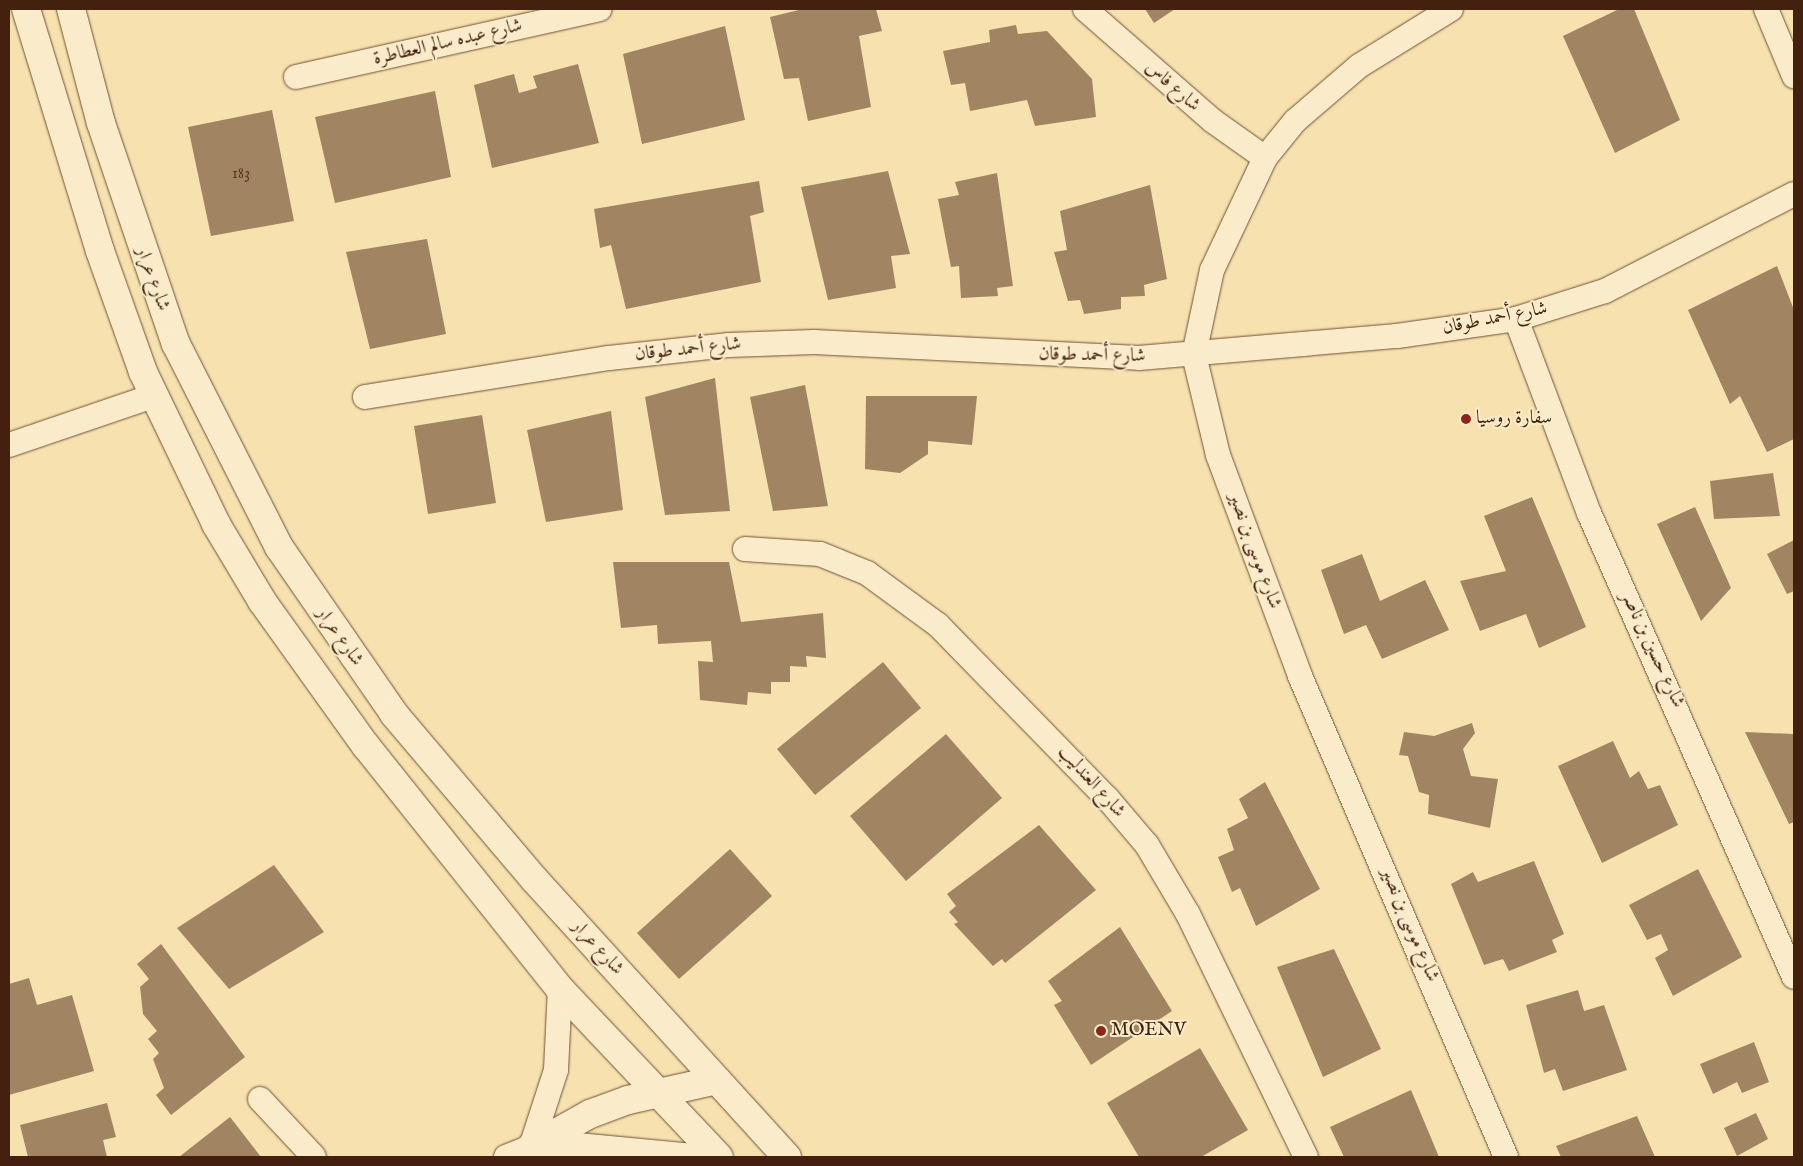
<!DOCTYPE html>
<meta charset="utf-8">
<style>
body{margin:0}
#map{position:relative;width:1803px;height:1166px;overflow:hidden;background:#f7e2af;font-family:"IM FELL English",Amiri,serif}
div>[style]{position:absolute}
.building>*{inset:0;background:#a18562}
.roads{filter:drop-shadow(0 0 1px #705136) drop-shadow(0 0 1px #705136)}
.minor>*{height:24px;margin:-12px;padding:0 12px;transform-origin:12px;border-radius:12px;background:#faeccb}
.secondary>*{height:28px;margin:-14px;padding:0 14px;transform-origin:14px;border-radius:14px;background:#faeccb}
.dots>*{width:14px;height:14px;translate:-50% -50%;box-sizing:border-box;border:2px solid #faeccb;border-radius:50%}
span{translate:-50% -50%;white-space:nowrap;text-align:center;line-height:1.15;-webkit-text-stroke:4px #faeccb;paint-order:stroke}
.number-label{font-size:16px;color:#5a3a23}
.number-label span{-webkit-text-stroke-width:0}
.street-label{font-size:19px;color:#43210e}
.poi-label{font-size:19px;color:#43210e}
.left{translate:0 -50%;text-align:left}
.frame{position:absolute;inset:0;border:10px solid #43210e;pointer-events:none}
</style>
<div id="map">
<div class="building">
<div style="clip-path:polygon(803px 9px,876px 9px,882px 31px,859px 36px,871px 107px,808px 121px,799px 78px,784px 79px,770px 17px)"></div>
<div style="clip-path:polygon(1145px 9px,1175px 9px,1154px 23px)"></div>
<div style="clip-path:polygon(1619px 9px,1634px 9px,1680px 120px,1615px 153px,1563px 36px)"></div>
<div style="clip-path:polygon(1016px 25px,1018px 34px,1047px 31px,1092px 79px,1096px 117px,1035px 126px,1027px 100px,970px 111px,965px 83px,951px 85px,943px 51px,990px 42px,989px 30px)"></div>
<div style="clip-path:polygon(725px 26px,745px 120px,642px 144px,623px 54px)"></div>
<div style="clip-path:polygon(578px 64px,599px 143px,492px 168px,474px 85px,514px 74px,519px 93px,537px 88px,533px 76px)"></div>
<div style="clip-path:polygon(435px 91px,451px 177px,335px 203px,315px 117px)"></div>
<div style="clip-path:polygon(272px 110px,294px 221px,211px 236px,188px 127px)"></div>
<div style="clip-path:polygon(888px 171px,910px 254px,891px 256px,896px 288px,828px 300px,801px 187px)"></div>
<div style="clip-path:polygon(997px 173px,1013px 286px,997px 288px,998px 296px,961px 298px,959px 266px,951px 267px,938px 199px,959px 195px,955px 182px)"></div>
<div style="clip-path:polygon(759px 181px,764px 212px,750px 216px,761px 282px,626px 309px,611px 245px,600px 248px,594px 209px)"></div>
<div style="clip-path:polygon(1150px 185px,1167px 279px,1144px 285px,1145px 296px,1121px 297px,1121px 309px,1084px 314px,1080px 300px,1068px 301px,1054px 252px,1067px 250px,1060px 211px)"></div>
<div style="clip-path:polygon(427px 239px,446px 334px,370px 349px,346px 252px)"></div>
<div style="clip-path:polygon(1777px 266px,1794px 310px,1794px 439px,1767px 452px,1740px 396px,1730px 404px,1688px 310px)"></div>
<div style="clip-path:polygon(715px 378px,730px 511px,665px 515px,645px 397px)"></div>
<div style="clip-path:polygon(805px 385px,828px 506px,773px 511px,750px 397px)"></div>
<div style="clip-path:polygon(866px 396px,977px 396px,972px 445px,928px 441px,928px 454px,900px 473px,865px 469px)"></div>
<div style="clip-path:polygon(611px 411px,623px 510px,546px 522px,527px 430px)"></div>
<div style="clip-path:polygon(482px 415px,496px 503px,428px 514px,414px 426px)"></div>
<div style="clip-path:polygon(1773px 473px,1780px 516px,1714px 519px,1710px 481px)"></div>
<div style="clip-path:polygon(1532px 497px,1586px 627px,1539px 648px,1526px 614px,1480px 631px,1460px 581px,1506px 571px,1484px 516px)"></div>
<div style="clip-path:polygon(1695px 507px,1731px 588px,1701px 621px,1657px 524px)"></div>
<div style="clip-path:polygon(1794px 540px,1794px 591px,1787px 594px,1767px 554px)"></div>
<div style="clip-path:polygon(1362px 554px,1380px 601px,1425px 580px,1449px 630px,1382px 659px,1366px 625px,1344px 634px,1321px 570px)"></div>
<div style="clip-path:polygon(613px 562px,729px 562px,741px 622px,823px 613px,826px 658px,806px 656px,807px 667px,790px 666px,790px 682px,771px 682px,771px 694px,748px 692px,747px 705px,700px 700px,698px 661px,713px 662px,711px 641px,658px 644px,657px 625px,621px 628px)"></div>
<div style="clip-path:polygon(883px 662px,921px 708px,815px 795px,777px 749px)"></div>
<div style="clip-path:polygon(1472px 723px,1475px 733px,1463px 749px,1471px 776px,1498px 779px,1490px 828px,1428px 814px,1429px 795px,1419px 792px,1408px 756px,1399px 755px,1404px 732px,1434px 736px)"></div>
<div style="clip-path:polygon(1745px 732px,1794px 734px,1794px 822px,1789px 824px)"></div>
<div style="clip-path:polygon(946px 734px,1002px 798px,906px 881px,850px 816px)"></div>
<div style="clip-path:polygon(1613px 741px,1630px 778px,1639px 771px,1648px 789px,1660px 785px,1678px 825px,1602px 863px,1558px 766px)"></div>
<div style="clip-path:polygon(1265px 782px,1320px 889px,1256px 926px,1240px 888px,1232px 892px,1218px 857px,1234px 850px,1227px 829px,1248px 818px,1239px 799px)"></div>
<div style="clip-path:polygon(1039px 825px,1096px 890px,1005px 963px,1002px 959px,993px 966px,954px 924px,958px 922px,949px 912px,956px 906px,947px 894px)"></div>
<div style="clip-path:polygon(730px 849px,772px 896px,679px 979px,637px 933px)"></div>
<div style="clip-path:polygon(1534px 861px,1564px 934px,1552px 940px,1557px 952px,1509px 971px,1503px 959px,1484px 965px,1451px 884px,1473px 872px,1478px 882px)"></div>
<div style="clip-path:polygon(274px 865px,324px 932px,229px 989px,177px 928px)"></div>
<div style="clip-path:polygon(1698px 869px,1742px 957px,1673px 996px,1655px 958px,1668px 950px,1661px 934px,1647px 940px,1629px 905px)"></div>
<div style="clip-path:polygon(1120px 927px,1172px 1011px,1091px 1065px,1054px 1005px,1062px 1001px,1048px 981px)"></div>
<div style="clip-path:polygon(161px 944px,245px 1057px,171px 1115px,156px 1095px,164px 1088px,153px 1059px,159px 1053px,148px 1039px,157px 1031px,143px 1014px,140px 987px,149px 979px,137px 964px)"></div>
<div style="clip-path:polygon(1334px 949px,1381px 1049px,1323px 1077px,1277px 967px)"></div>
<div style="clip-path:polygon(29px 978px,37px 1005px,72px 995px,94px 1071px,9px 1095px,9px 984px)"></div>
<div style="clip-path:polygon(1578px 990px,1584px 1011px,1604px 1005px,1627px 1070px,1563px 1091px,1555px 1069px,1544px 1073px,1526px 1005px)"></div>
<div style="clip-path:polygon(1754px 1042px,1769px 1082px,1742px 1093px,1737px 1082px,1713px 1094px,1700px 1064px)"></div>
<div style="clip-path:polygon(1200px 1048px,1248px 1130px,1201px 1157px,1139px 1157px,1107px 1103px)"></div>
<div style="clip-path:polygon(1411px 1090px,1439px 1157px,1344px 1157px,1330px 1127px)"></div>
<div style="clip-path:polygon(107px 1103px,116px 1137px,103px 1140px,107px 1157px,28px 1157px,20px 1125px)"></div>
<div style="clip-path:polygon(1756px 1113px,1768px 1139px,1737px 1156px,1724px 1128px)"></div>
<div style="clip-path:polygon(1637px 1116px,1655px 1157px,1561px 1157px,1556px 1146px)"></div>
<div style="clip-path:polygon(230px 1117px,261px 1157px,179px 1157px)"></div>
</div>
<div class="roads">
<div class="minor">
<div style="left:1085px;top:9px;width:170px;rotate:41.2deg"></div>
<div style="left:1213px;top:121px;width:64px;rotate:35.4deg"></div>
<div style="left:1451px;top:9px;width:108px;rotate:148.2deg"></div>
<div style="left:1359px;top:66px;width:84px;rotate:139.3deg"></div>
<div style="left:1295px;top:121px;width:48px;rotate:129deg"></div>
<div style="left:1265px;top:158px;width:124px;rotate:115.3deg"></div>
<div style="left:1212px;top:270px;width:87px;rotate:102deg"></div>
<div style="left:1194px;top:355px;width:103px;rotate:76.5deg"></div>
<div style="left:1218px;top:455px;width:236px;rotate:69.6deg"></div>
<div style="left:1300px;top:676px;width:523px;rotate:66.82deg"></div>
<div style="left:1766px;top:9px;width:73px;rotate:67.3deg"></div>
<div style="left:296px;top:77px;width:311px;rotate:-12.6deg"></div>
<div style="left:1516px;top:319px;width:207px;rotate:69.4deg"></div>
<div style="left:1589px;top:513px;width:507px;rotate:66.16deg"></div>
<div style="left:365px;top:397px;width:247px;rotate:-9.1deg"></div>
<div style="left:609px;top:358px;width:121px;rotate:-6.2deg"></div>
<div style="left:729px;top:345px;width:85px;rotate:-2deg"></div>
<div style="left:814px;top:342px;width:325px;rotate:2.8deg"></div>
<div style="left:1139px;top:358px;width:259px;rotate:-4.9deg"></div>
<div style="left:1397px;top:336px;width:120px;rotate:-8.1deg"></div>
<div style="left:1516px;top:319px;width:93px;rotate:-17.5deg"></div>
<div style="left:1605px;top:291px;width:212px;rotate:-27.2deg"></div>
<div style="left:9px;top:445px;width:152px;rotate:-18.8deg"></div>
<div style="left:745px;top:549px;width:75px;rotate:3.8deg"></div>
<div style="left:820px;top:554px;width:51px;rotate:22deg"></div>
<div style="left:867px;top:573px;width:88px;rotate:36.2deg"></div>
<div style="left:938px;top:625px;width:242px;rotate:45.7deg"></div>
<div style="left:1107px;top:798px;width:62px;rotate:49.6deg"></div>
<div style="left:1147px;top:845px;width:80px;rotate:59.3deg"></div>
<div style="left:1188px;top:914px;width:270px;rotate:64.1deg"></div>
<div style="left:260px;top:1099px;width:79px;rotate:47deg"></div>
<div style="left:531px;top:1147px;width:81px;rotate:-72deg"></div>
<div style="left:556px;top:1070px;width:81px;rotate:-87.2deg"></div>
<div style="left:506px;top:1157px;width:27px;rotate:-22deg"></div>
<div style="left:531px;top:1147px;width:48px;rotate:-2.4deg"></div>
<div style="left:579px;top:1145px;width:126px;rotate:5.5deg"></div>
</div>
<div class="secondary">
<div style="left:26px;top:9px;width:253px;rotate:73deg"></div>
<div style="left:100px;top:251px;width:128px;rotate:70.4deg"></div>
<div style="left:143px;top:372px;width:169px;rotate:64.3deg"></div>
<div style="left:216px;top:524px;width:90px;rotate:59.1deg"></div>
<div style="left:262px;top:601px;width:178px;rotate:54.4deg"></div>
<div style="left:366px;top:746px;width:311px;rotate:51.4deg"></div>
<div style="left:560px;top:989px;width:231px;rotate:46.6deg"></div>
<div style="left:71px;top:9px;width:118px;rotate:75.3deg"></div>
<div style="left:101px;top:123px;width:233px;rotate:71.3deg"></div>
<div style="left:176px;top:344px;width:228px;rotate:63.1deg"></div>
<div style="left:279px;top:547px;width:203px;rotate:55.4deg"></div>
<div style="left:394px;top:714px;width:216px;rotate:49.7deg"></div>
<div style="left:534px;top:879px;width:376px;rotate:47.7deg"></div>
<div style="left:531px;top:1147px;width:68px;rotate:-29.2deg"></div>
<div style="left:590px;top:1114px;width:40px;rotate:-20.2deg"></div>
<div style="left:628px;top:1100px;width:91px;rotate:-12.7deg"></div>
</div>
</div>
<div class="dots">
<div style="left:1466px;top:419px;background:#8f2418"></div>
<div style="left:1101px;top:1031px;background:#8f2418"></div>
</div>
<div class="number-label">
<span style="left:241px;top:174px">183</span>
</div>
<div class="street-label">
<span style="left:448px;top:43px;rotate:-13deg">شارع عبده سالم العطاطرة</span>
<span style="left:1172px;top:87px;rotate:41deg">شارع فاس</span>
<span style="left:152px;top:279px;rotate:70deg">شارع عرار</span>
<span style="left:1495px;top:319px;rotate:-11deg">شارع أحمد طوقان</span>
<span style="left:688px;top:350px;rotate:-6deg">شارع أحمد طوقان</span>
<span style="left:1092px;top:356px;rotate:1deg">شارع أحمد طوقان</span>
<span style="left:1254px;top:551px;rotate:70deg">شارع موسى بن نصير</span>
<span style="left:339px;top:637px;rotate:55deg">شارع عرار</span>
<span style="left:1652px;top:650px;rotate:65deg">شارع حسين بن ناصر</span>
<span style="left:1091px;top:782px;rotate:48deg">شارع العندليب</span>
<span style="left:1409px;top:925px;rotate:67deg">شارع موسى بن نصير</span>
<span style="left:597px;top:948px;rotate:48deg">شارع عرار</span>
</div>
<div class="poi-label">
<span class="left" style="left:1476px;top:419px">سفارة روسيا</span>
<span class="left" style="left:1111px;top:1031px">MOENV</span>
</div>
<div class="frame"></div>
</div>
